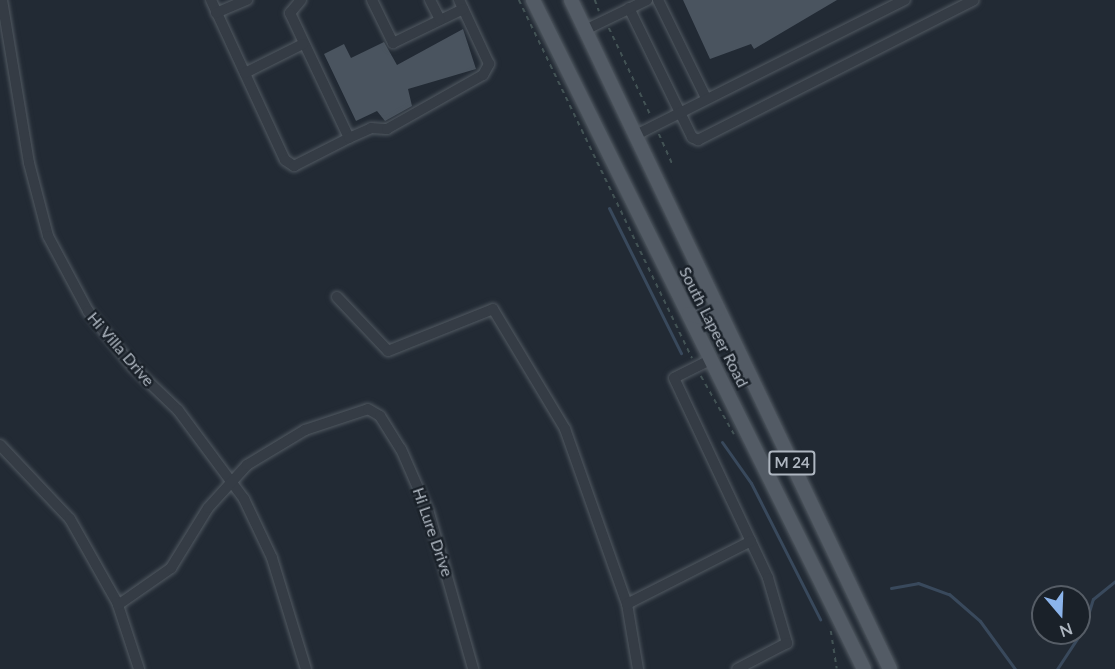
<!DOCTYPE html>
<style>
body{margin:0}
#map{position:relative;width:1115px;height:669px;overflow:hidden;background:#222a34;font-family:Lato,sans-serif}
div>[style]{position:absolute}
.stream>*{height:3px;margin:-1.5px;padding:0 1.5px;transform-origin:1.5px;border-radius:1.5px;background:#39495c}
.building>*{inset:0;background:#4a545f}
.path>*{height:1.5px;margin-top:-0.75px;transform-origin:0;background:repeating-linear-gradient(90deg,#435355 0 4.5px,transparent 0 9px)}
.roads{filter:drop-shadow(0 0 2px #525a62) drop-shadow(0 0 2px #525a62)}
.minor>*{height:10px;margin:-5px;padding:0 5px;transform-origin:5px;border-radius:5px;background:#353c45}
.major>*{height:14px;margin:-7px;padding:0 7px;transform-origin:7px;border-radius:7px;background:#535b65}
span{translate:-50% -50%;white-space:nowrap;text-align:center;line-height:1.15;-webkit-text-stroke:5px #1a2129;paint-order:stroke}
.shield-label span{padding:2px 4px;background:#1a2129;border:2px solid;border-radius:4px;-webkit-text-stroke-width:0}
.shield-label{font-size:15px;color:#afb7c1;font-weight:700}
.street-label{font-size:16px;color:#afb7c1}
.north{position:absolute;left:1031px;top:585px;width:60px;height:60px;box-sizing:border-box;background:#1a2129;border:2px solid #565d66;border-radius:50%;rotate:161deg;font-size:16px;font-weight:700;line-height:24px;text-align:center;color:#afb7c1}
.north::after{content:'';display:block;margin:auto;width:21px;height:27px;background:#8bb4eb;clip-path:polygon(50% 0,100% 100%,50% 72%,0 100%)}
</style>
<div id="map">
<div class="stream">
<div style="left:609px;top:208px;width:162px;rotate:63.6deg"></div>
<div style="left:722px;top:442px;width:50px;rotate:54.7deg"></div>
<div style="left:751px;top:483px;width:153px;rotate:63.1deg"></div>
<div style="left:891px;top:588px;width:27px;rotate:-10deg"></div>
<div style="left:918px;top:583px;width:33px;rotate:20deg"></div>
<div style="left:949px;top:594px;width:41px;rotate:41.1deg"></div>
<div style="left:980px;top:621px;width:59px;rotate:53.9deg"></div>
<div style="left:1057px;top:669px;width:49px;rotate:-56.6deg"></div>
<div style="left:1084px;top:628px;width:30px;rotate:-73deg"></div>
<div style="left:1093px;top:599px;width:28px;rotate:-39deg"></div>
</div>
<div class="building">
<div style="clip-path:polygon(683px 0,837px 0,754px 49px,751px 44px,710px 59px)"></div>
<div style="clip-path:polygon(463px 29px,476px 69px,408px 89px,412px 106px,385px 121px,377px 111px,356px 121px,324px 54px,344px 44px,351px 58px,384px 42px,397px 65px)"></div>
</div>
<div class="path">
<div style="left:519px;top:0;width:398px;rotate:64.2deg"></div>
<div style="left:595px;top:0;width:12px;rotate:70deg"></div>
<div style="left:609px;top:28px;width:98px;rotate:64.5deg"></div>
<div style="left:659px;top:134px;width:35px;rotate:66deg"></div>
<div style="left:701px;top:376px;width:67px;rotate:60.4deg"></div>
<div style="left:831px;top:631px;width:38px;rotate:81deg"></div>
</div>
<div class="roads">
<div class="minor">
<div style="left:2px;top:0;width:165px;rotate:80.6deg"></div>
<div style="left:29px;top:163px;width:75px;rotate:75.4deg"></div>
<div style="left:48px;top:236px;width:85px;rotate:61.9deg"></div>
<div style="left:88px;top:311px;width:72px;rotate:51.2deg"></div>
<div style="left:133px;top:367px;width:62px;rotate:43.7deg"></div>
<div style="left:178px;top:410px;width:111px;rotate:53.4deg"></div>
<div style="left:244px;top:499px;width:65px;rotate:64.6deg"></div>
<div style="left:272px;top:558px;width:116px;rotate:73deg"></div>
<div style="left:211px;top:0;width:176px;rotate:65.2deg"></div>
<div style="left:285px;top:160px;width:11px;rotate:34deg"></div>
<div style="left:294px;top:166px;width:62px;rotate:-27deg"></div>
<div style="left:301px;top:0;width:17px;rotate:130deg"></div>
<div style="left:290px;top:13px;width:138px;rotate:64.7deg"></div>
<div style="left:349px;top:138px;width:24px;rotate:-24deg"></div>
<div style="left:371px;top:128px;width:16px;rotate:4deg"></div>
<div style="left:387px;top:129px;width:110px;rotate:-29.4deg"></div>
<div style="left:483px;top:75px;width:13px;rotate:-61deg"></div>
<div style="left:489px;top:64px;width:71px;rotate:-115.1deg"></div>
<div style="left:372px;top:0;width:48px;rotate:64deg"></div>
<div style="left:393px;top:43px;width:78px;rotate:-25.9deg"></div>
<div style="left:430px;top:0;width:22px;rotate:63deg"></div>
<div style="left:658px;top:0;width:109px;rotate:63.9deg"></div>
<div style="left:629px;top:8px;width:144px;rotate:64deg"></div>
<div style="left:692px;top:137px;width:7px;rotate:27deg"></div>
<div style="left:698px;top:140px;width:309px;rotate:-26.9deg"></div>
<div style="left:216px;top:13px;width:34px;rotate:-23deg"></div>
<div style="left:585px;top:30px;width:69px;rotate:-25.8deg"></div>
<div style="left:245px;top:73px;width:65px;rotate:-26.6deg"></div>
<div style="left:636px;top:135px;width:301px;rotate:-26.7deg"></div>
<div style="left:337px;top:297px;width:74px;rotate:46.6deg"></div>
<div style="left:388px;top:351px;width:113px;rotate:-21.8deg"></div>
<div style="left:493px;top:309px;width:140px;rotate:59deg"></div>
<div style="left:565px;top:429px;width:186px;rotate:70.5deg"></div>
<div style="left:627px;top:604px;width:66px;rotate:80.4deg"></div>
<div style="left:712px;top:359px;width:42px;rotate:153.4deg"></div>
<div style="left:674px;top:378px;width:221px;rotate:64.8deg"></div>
<div style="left:768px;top:578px;width:68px;rotate:73.7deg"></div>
<div style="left:787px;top:643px;width:56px;rotate:152.5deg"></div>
<div style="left:0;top:445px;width:102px;rotate:46.6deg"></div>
<div style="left:70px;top:519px;width:95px;rotate:60.5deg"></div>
<div style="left:117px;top:602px;width:71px;rotate:71.8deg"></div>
<div style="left:627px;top:604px;width:139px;rotate:-26.9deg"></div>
<div style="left:118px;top:605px;width:65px;rotate:-34.9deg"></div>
<div style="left:171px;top:568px;width:70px;rotate:-58.3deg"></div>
<div style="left:208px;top:508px;width:58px;rotate:-47.8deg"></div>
<div style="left:247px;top:465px;width:68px;rotate:-31.1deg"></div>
<div style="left:305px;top:430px;width:66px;rotate:-18.4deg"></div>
<div style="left:368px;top:409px;width:14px;rotate:30deg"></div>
<div style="left:380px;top:416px;width:39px;rotate:58deg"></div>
<div style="left:401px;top:449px;width:70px;rotate:66.4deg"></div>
<div style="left:429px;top:513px;width:162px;rotate:74.2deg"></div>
</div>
<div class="major">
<div style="left:533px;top:0;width:746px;rotate:63.68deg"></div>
<div style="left:571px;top:0;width:741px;rotate:64.51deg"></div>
<div style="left:689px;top:314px;width:16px;rotate:14deg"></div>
<div style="left:705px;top:318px;width:16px;rotate:-35deg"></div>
</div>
</div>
<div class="shield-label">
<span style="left:792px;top:463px">M 24</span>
</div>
<div class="street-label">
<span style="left:714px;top:327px;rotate:63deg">South Lapeer Road</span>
<span style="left:121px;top:349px;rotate:49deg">Hi Villa Drive</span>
<span style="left:433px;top:532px;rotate:71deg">Hi Lure Drive</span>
</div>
<div class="north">N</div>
</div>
